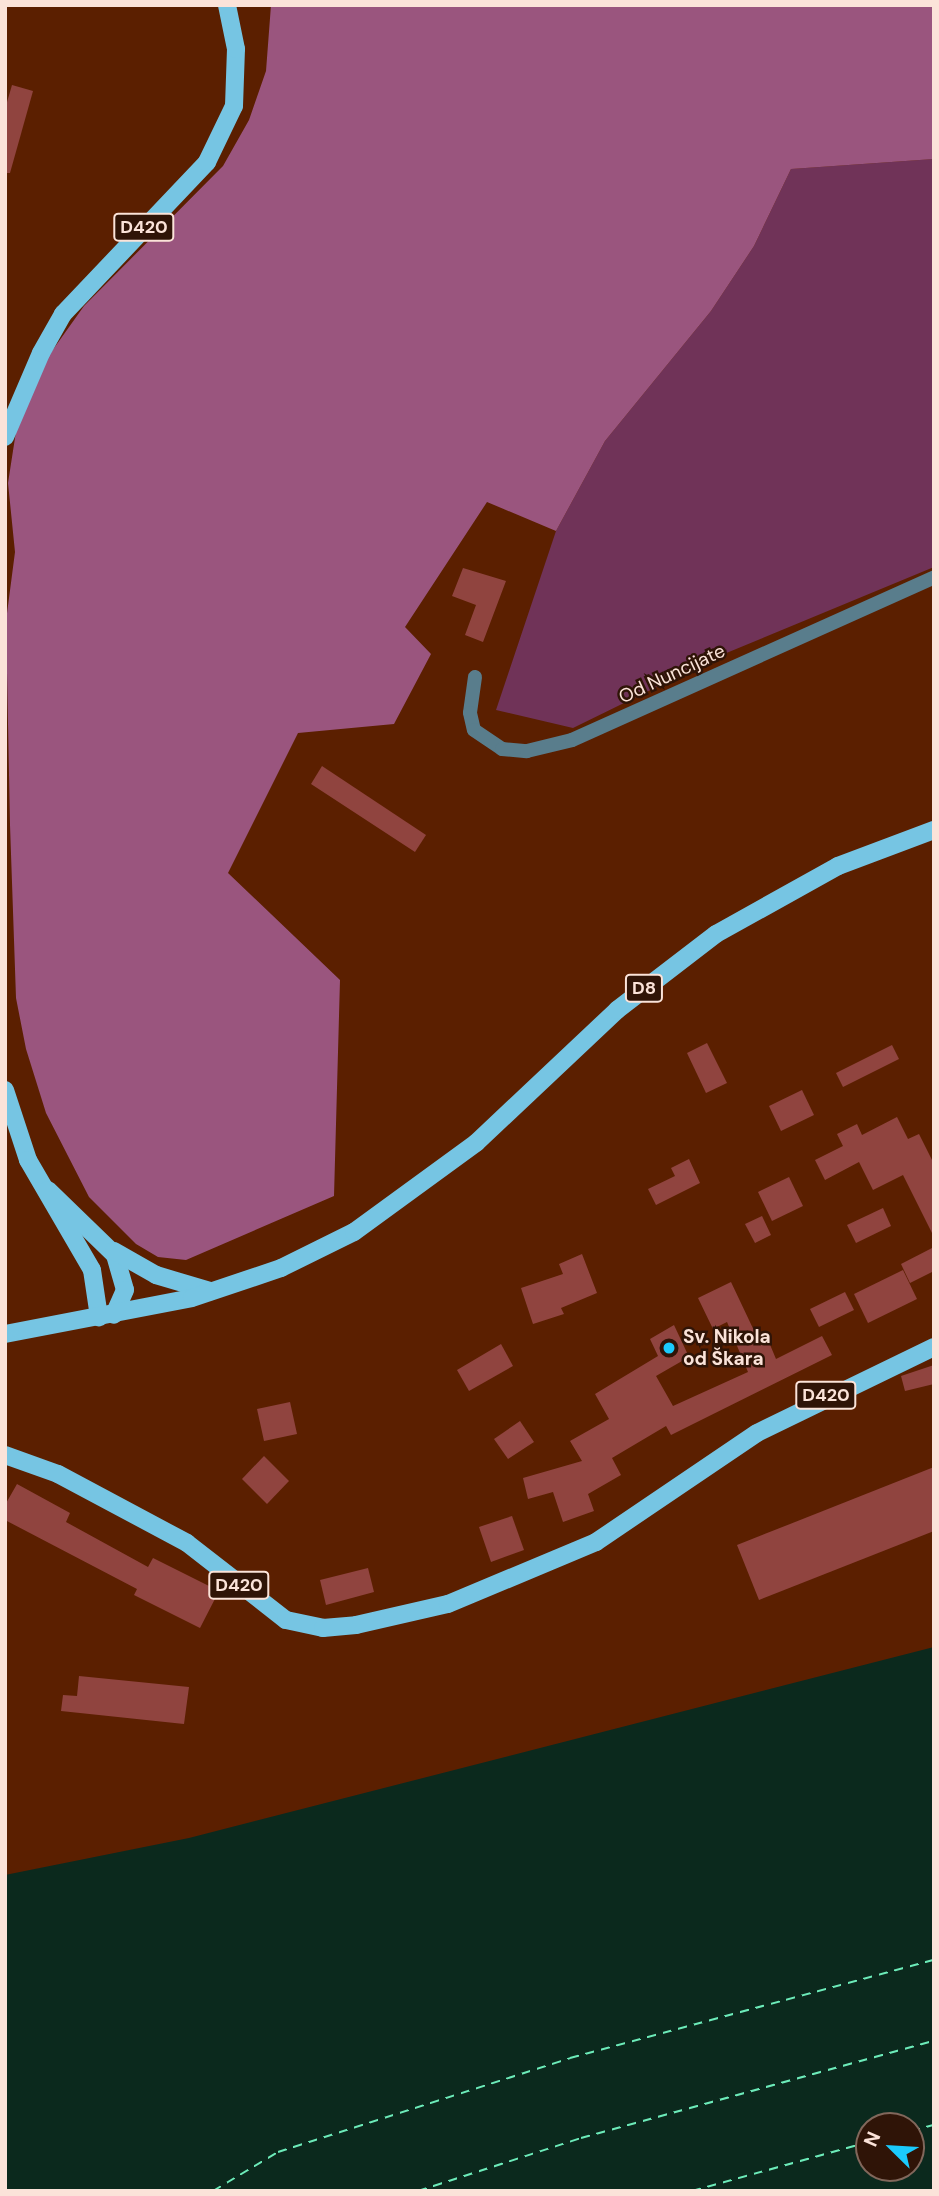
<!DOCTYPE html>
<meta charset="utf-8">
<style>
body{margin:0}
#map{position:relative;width:939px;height:2196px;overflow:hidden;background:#5b1f00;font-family:"DM Sans",sans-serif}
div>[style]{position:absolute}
.green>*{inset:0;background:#703358}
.forest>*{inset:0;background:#9a557e}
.water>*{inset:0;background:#0b291d}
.ferry>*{height:2px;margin-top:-1px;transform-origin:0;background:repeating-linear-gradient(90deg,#6cebb9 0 9px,transparent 0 16px)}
.building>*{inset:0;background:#90443f}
.minor>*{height:14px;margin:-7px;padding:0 7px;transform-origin:7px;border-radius:7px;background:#597d8c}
.primary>*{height:18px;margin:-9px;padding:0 9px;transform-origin:9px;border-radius:9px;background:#76c5e3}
.dots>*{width:19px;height:19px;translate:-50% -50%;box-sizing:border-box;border:4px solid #2f1407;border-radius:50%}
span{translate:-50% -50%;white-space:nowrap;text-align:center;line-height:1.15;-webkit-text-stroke:5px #2f1407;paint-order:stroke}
.shield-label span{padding:2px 5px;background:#2f1407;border:2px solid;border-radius:5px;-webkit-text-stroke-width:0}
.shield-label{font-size:18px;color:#fbe3d9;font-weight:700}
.street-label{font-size:19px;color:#fbe3d9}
.poi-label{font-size:19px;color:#fbe3d9;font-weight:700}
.left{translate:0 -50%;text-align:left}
.frame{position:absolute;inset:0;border:7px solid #fbe3d9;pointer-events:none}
.north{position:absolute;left:855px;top:2112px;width:70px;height:70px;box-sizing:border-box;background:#2f1407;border:2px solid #81675b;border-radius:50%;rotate:294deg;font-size:19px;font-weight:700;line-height:28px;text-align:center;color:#fbe3d9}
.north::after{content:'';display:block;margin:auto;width:24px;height:32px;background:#1bcafc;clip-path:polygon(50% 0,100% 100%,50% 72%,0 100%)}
</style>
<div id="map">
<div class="green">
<div style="clip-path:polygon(934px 159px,934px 567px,724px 654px,573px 728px,496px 710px,556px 531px,605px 441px,711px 311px,754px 246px,791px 169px)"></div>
</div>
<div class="forest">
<div style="clip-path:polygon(271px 5px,934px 5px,934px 159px,791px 169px,754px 246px,711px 311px,605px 441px,556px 531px,487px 502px,405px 627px,431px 654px,394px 724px,298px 733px,228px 873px,340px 980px,334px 1196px,186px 1260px,158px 1257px,136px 1244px,89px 1197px,46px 1113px,26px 1049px,16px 998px,10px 825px,6px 621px,15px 552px,8px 483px,17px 425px,42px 365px,84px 306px,223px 166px,249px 120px,266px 71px)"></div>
</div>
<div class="water">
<div style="clip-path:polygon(evenodd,934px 1647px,934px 2191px,5px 2191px,5px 1875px,189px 1838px,934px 1647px,869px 2126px,911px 2126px,911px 2168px,869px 2168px,869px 2126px)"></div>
</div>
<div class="ferry">
<div style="left:911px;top:2131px;width:24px;rotate:-15deg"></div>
<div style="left:213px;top:2191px;width:76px;rotate:-31deg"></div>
<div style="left:278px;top:2152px;width:307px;rotate:-17.8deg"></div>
<div style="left:570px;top:2058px;width:377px;rotate:-15.1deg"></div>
<div style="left:418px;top:2191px;width:171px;rotate:-18deg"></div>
<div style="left:581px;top:2138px;width:366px;rotate:-15.4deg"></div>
<div style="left:692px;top:2191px;width:184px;rotate:-15.5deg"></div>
</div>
<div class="building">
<div style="clip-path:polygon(12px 85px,33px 91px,10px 173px,5px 173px,5px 109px)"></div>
<div style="clip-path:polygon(463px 568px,506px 581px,483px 642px,465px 635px,476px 605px,452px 596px)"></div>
<div style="clip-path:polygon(322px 766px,426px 835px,415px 852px,311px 784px)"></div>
<div style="clip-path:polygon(707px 1043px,727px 1083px,706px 1093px,687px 1053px)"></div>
<div style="clip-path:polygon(892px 1045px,899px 1059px,843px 1087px,836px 1073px)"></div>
<div style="clip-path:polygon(802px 1090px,814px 1115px,781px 1131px,769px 1106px)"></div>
<div style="clip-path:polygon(897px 1117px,908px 1139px,919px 1134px,934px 1164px,934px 1237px,903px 1175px,873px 1190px,859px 1162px,825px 1180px,815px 1160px,843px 1146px,837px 1134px,857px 1124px,862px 1135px)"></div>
<div style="clip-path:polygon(689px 1159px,700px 1183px,656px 1205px,648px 1189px,675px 1176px,671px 1168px)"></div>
<div style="clip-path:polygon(789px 1177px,803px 1206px,772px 1221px,758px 1192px)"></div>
<div style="clip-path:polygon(883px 1208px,891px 1226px,856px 1243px,847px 1225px)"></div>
<div style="clip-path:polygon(762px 1216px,771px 1235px,755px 1243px,745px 1224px)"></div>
<div style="clip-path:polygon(934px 1247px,934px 1271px,910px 1283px,901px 1264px)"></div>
<div style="clip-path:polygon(582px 1254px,597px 1293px,561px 1308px,564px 1314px,533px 1324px,521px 1288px,563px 1274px,559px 1264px)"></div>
<div style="clip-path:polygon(903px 1270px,917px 1299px,868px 1323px,854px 1294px)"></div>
<div style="clip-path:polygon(731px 1282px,758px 1339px,766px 1335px,776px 1359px,822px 1336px,832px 1355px,671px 1435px,666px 1426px,612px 1458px,621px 1475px,588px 1494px,594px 1511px,563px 1522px,553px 1492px,528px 1499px,523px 1478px,582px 1461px,570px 1441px,609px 1419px,595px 1394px,658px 1356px,650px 1339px,674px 1325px,689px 1357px,656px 1376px,673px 1406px,748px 1372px,727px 1322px,713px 1329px,698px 1298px)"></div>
<div style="clip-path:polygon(845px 1292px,854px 1310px,819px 1327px,810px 1309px)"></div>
<div style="clip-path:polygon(501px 1344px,513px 1366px,469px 1391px,457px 1370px)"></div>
<div style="clip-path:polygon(934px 1365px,934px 1384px,905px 1391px,901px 1376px)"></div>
<div style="clip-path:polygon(290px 1402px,297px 1434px,264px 1441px,257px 1409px)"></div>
<div style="clip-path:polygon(520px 1421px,534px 1442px,508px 1459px,494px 1439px)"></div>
<div style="clip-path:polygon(264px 1456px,289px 1481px,267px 1504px,242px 1479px)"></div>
<div style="clip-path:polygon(934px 1467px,934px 1531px,759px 1600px,737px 1545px)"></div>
<div style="clip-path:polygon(17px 1484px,70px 1513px,66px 1522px,148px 1567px,153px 1558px,219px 1591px,200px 1628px,134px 1595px,137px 1589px,5px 1520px,5px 1505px)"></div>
<div style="clip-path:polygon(512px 1516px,524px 1550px,491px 1562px,479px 1527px)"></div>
<div style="clip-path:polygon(368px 1568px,374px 1592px,326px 1605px,320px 1580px)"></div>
<div style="clip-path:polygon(79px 1676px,189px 1687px,184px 1724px,61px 1711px,63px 1695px,77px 1696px)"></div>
</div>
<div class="minor">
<div style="left:475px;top:677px;width:36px;rotate:98deg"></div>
<div style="left:470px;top:713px;width:17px;rotate:77deg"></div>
<div style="left:474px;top:730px;width:34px;rotate:34deg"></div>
<div style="left:502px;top:749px;width:25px;rotate:5deg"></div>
<div style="left:527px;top:751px;width:46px;rotate:-13.7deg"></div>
<div style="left:572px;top:740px;width:397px;rotate:-24.2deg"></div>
</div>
<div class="primary">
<div style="left:5px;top:437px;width:91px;rotate:-66.8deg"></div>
<div style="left:41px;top:353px;width:45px;rotate:-60.6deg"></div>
<div style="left:63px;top:314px;width:209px;rotate:-46.5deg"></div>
<div style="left:207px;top:162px;width:62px;rotate:-64.3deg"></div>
<div style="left:234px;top:106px;width:57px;rotate:-88deg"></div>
<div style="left:236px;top:49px;width:45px;rotate:-101.6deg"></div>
<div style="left:5px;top:1090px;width:74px;rotate:71.8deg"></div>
<div style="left:28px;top:1160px;width:127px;rotate:59.8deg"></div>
<div style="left:92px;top:1270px;width:48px;rotate:81.5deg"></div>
<div style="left:48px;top:1190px;width:93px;rotate:44.1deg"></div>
<div style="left:115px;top:1255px;width:36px;rotate:74deg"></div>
<div style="left:125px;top:1290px;width:27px;rotate:114deg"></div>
<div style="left:114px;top:1251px;width:48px;rotate:29.7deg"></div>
<div style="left:156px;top:1275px;width:56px;rotate:16.5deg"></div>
<div style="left:5px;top:1334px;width:190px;rotate:-10.9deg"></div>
<div style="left:192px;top:1298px;width:94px;rotate:-18.6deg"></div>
<div style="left:281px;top:1268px;width:81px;rotate:-26.3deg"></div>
<div style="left:354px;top:1232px;width:151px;rotate:-36.1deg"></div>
<div style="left:476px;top:1143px;width:194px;rotate:-43.3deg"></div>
<div style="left:617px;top:1010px;width:125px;rotate:-37.5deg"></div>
<div style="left:716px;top:934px;width:140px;rotate:-29.1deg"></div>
<div style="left:838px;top:866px;width:103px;rotate:-20.6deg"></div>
<div style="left:5px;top:1455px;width:56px;rotate:19.7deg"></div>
<div style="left:58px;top:1474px;width:146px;rotate:28.1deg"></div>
<div style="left:187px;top:1543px;width:125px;rotate:37.9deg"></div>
<div style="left:286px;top:1620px;width:38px;rotate:12deg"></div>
<div style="left:323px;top:1628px;width:33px;rotate:-5deg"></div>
<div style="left:356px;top:1625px;width:94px;rotate:-12.9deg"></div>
<div style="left:448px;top:1604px;width:160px;rotate:-22.7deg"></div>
<div style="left:596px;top:1542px;width:194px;rotate:-34.1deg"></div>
<div style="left:757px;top:1433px;width:197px;rotate:-25.9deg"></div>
</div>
<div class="dots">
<div style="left:669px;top:1348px;background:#1bcafc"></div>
</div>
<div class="shield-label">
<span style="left:144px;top:227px">D420</span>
<span style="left:644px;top:988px">D8</span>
<span style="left:826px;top:1395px">D420</span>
<span style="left:239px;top:1585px">D420</span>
</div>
<div class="street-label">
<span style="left:672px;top:674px;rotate:-25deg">Od Nuncijate</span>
</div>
<div class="poi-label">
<span class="left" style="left:683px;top:1348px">Sv. Nikola<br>od Škara</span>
</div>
<div class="frame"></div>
<div class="north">N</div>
</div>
